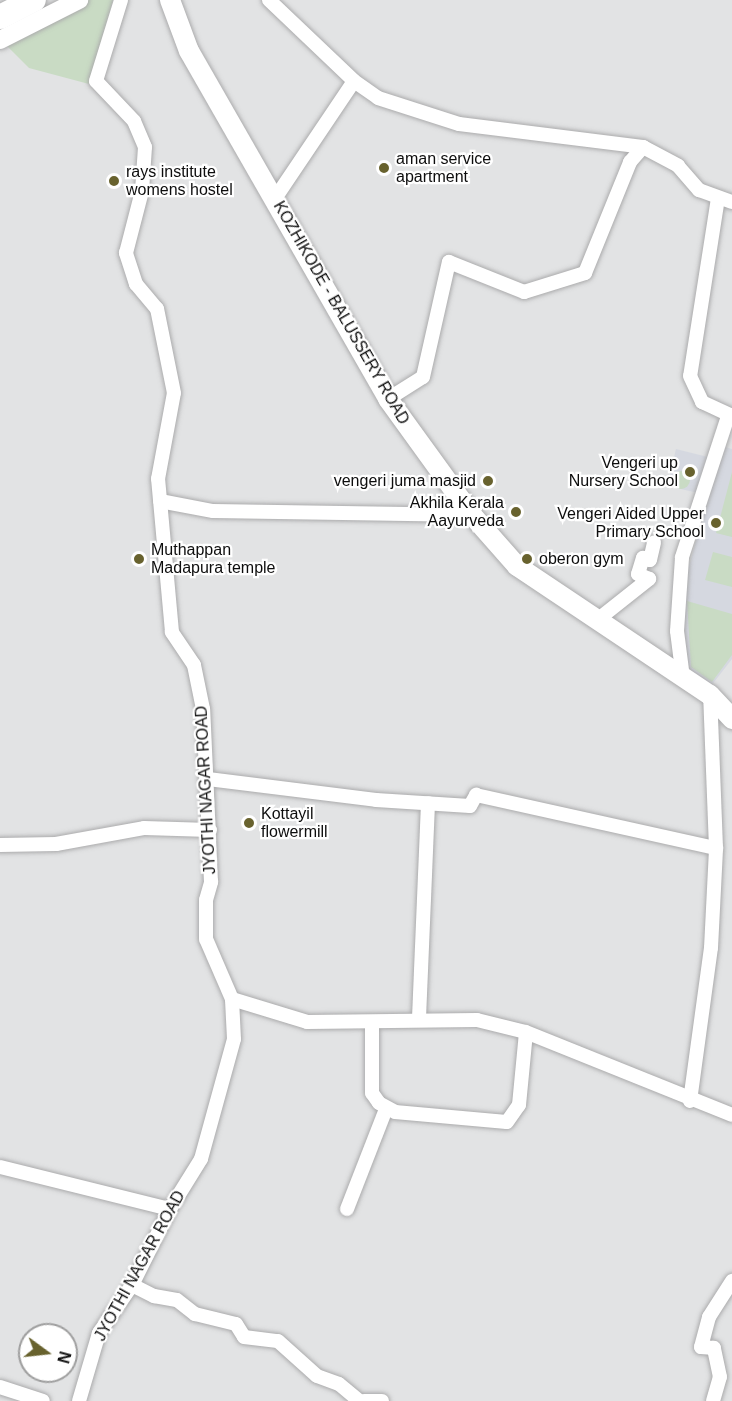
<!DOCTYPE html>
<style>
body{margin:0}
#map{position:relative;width:732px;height:1401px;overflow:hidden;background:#e2e3e4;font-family:Helvetica,sans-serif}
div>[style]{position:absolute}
.built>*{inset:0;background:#d5d8e0}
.green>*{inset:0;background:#c9dbc4}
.round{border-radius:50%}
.roads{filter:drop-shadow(0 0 2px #ababac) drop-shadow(0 0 2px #ababac)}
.minor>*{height:14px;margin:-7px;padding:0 7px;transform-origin:7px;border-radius:7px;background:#fff}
.tertiary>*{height:18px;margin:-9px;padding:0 9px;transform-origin:9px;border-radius:9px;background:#fff}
.secondary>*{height:20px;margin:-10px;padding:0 10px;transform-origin:10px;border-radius:10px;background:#fff}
.trunk>*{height:24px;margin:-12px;padding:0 12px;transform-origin:12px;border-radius:12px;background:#fff}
.dots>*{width:16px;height:16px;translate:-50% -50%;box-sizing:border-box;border:3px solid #fff;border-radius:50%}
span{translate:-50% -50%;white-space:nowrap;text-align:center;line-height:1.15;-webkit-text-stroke:4.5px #fff;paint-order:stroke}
.poi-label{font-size:16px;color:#0d0d0d}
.left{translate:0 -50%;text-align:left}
.right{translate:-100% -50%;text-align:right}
.street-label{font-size:16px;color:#0d0d0d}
.north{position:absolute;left:18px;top:1323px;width:60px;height:60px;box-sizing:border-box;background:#fff;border:2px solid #9e9e9e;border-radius:50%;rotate:105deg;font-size:16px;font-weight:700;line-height:24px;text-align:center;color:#0d0d0d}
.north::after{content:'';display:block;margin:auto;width:21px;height:27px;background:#68622e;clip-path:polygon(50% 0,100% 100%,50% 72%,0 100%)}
</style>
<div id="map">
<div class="built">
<div style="clip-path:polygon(721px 446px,732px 449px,732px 659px,711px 686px,688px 669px,681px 597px)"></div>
<div style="clip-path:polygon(676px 449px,712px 458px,703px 494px,667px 486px)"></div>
</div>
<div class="green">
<div style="clip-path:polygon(73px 0,113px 0,89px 84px,29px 68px,3px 42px)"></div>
<div class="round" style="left:672px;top:471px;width:18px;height:18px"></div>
<div style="clip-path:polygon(732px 472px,732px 537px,716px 533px)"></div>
<div style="clip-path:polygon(713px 552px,732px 557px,732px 587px,705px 580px)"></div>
<div style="clip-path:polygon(687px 601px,732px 614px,732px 655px,712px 682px,691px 667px)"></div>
</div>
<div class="roads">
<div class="minor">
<div style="left:269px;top:0;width:117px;rotate:43.6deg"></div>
<div style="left:354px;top:81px;width:29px;rotate:35deg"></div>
<div style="left:378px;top:98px;width:85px;rotate:17.8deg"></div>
<div style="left:459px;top:124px;width:185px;rotate:7.1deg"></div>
<div style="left:643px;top:147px;width:40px;rotate:28deg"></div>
<div style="left:678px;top:166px;width:32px;rotate:49deg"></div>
<div style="left:699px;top:190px;width:35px;rotate:20deg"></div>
<div style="left:718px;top:198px;width:180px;rotate:98.9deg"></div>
<div style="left:690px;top:376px;width:29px;rotate:65deg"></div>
<div style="left:702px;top:402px;width:33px;rotate:25deg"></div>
<div style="left:274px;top:200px;width:143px;rotate:-56.1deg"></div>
<div style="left:388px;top:399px;width:41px;rotate:-32.2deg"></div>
<div style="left:423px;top:377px;width:118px;rotate:-77.3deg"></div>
<div style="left:449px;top:262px;width:81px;rotate:21.8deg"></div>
<div style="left:524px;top:292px;width:64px;rotate:-17.3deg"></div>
<div style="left:585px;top:273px;width:120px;rotate:-67.9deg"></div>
<div style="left:630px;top:162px;width:20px;rotate:-49deg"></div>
<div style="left:160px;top:501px;width:54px;rotate:10.7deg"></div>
<div style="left:213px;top:511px;width:259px;rotate:0.9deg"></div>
<div style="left:596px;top:621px;width:68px;rotate:-38.4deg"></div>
<div style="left:649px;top:579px;width:12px;rotate:-156deg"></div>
<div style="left:638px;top:574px;width:17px;rotate:-73deg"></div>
<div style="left:643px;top:558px;width:7px;rotate:16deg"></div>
<div style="left:650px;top:560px;width:18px;rotate:-77deg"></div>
<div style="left:683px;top:678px;width:47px;rotate:-97.3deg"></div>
<div style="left:677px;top:631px;width:74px;rotate:-86.1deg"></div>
<div style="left:682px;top:557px;width:148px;rotate:-71.9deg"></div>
<div style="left:208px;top:779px;width:169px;rotate:7.1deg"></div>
<div style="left:376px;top:800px;width:94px;rotate:3.7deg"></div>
<div style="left:470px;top:806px;width:13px;rotate:-61deg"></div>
<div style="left:476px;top:795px;width:246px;rotate:12.5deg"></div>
<div style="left:716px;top:848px;width:153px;rotate:-92.2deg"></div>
<div style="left:0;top:845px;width:56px;rotate:-1deg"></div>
<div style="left:56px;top:844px;width:89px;rotate:-10.3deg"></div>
<div style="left:144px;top:828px;width:66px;rotate:1.7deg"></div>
<div style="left:232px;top:999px;width:78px;rotate:17deg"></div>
<div style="left:307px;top:1022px;width:170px;rotate:-0.7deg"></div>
<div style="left:477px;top:1020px;width:50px;rotate:13.8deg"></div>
<div style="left:526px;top:1032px;width:222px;rotate:21.9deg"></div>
<div style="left:419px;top:1018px;width:215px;rotate:-87.6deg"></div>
<div style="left:372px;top:1022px;width:71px;rotate:90deg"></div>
<div style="left:372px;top:1093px;width:12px;rotate:55deg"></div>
<div style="left:379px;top:1103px;width:18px;rotate:29deg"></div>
<div style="left:395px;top:1112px;width:112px;rotate:5.1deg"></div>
<div style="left:507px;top:1122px;width:21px;rotate:-55deg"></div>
<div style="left:519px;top:1105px;width:73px;rotate:-84.5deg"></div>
<div style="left:690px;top:1101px;width:154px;rotate:-82.2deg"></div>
<div style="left:711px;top:948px;width:100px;rotate:-87.1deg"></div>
<div style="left:0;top:1167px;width:175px;rotate:13.9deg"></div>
<div style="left:347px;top:1209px;width:107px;rotate:-68.7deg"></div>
<div style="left:132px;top:1285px;width:25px;rotate:27deg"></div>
<div style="left:154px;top:1296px;width:23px;rotate:10deg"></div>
<div style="left:177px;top:1300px;width:23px;rotate:38deg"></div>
<div style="left:195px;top:1314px;width:42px;rotate:13.7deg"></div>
<div style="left:236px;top:1324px;width:15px;rotate:58deg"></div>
<div style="left:244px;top:1337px;width:34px;rotate:7deg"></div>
<div style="left:278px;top:1341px;width:52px;rotate:41.9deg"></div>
<div style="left:317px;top:1376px;width:23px;rotate:20deg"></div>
<div style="left:339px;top:1384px;width:26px;rotate:40deg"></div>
<div style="left:0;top:1387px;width:45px;rotate:18deg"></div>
<div style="left:79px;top:1401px;width:71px;rotate:-73.6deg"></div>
<div style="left:99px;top:1333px;width:58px;rotate:-55.5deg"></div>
<div style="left:132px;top:1285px;width:85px;rotate:-63.4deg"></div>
<div style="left:170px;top:1209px;width:59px;rotate:-58.2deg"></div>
<div style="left:201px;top:1159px;width:124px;rotate:-74.6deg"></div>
<div style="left:234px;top:1039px;width:40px;rotate:-92.9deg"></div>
<div style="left:232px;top:999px;width:65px;rotate:-113.4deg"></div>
<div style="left:206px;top:939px;width:39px;rotate:-90deg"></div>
<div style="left:206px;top:900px;width:19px;rotate:-74deg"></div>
<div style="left:211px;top:882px;width:173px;rotate:-92.6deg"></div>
<div style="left:203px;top:709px;width:45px;rotate:-101.6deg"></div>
<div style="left:194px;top:665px;width:40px;rotate:-124deg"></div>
<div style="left:172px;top:632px;width:154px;rotate:-95.2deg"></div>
<div style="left:158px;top:479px;width:87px;rotate:-79.5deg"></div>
<div style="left:174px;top:393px;width:86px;rotate:-101.4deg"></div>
<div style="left:157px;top:309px;width:33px;rotate:-130deg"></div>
<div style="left:136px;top:284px;width:33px;rotate:-108deg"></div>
<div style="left:126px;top:253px;width:64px;rotate:-75.5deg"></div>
<div style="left:142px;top:191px;width:44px;rotate:-86.1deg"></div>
<div style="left:145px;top:147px;width:28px;rotate:-113deg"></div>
<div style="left:134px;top:121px;width:55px;rotate:-133.5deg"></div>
<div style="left:96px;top:81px;width:85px;rotate:-72.8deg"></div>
<div style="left:364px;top:1401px;width:18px"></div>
<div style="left:713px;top:1401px;width:25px;rotate:-74deg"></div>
<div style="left:720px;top:1377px;width:30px;rotate:-102deg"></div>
<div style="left:714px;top:1348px;width:13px;rotate:-176deg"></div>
<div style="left:701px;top:1347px;width:31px;rotate:-75deg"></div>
<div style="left:709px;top:1317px;width:43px;rotate:-57.4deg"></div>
</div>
<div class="tertiary">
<div style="left:0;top:40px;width:89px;rotate:-26.9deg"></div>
</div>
<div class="secondary">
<div style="left:170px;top:0;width:54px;rotate:69.6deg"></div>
<div style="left:189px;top:51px;width:401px;rotate:60.2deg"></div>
<div style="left:388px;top:399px;width:143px;rotate:54.1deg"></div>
<div style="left:472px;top:515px;width:68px;rotate:48.6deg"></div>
<div style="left:517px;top:566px;width:232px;rotate:33.8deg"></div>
<div style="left:710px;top:695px;width:33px;rotate:47deg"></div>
</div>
<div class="trunk">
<div style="left:0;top:17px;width:38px;rotate:-27deg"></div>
</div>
</div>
<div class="dots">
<div style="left:384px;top:168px;background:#68622e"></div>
<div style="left:114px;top:181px;background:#68622e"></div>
<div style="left:690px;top:472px;background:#68622e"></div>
<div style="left:488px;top:481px;background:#68622e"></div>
<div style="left:516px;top:512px;background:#68622e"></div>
<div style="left:716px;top:523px;background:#68622e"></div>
<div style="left:139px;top:559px;background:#68622e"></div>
<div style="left:527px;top:559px;background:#68622e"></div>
<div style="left:249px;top:823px;background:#68622e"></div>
</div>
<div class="poi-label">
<span class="left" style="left:396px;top:168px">aman service<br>apartment</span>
<span class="left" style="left:126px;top:181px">rays institute<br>womens hostel</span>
<span class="right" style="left:678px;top:472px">Vengeri up<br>Nursery School</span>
<span class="right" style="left:476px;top:481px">vengeri juma masjid</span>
<span class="right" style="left:504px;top:512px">Akhila Kerala<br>Aayurveda</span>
<span class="right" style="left:704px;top:523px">Vengeri Aided Upper<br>Primary School</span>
<span class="left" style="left:151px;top:559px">Muthappan<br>Madapura temple</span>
<span class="left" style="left:539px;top:559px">oberon gym</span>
<span class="left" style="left:261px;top:823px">Kottayil<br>flowermill</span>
</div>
<div class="street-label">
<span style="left:341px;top:313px;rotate:60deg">KOZHIKODE - BALUSSERY ROAD</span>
<span style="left:206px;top:790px;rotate:-93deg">JYOTHI NAGAR ROAD</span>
<span style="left:140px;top:1266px;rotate:-61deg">JYOTHI NAGAR ROAD</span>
</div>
<div class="north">N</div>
</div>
